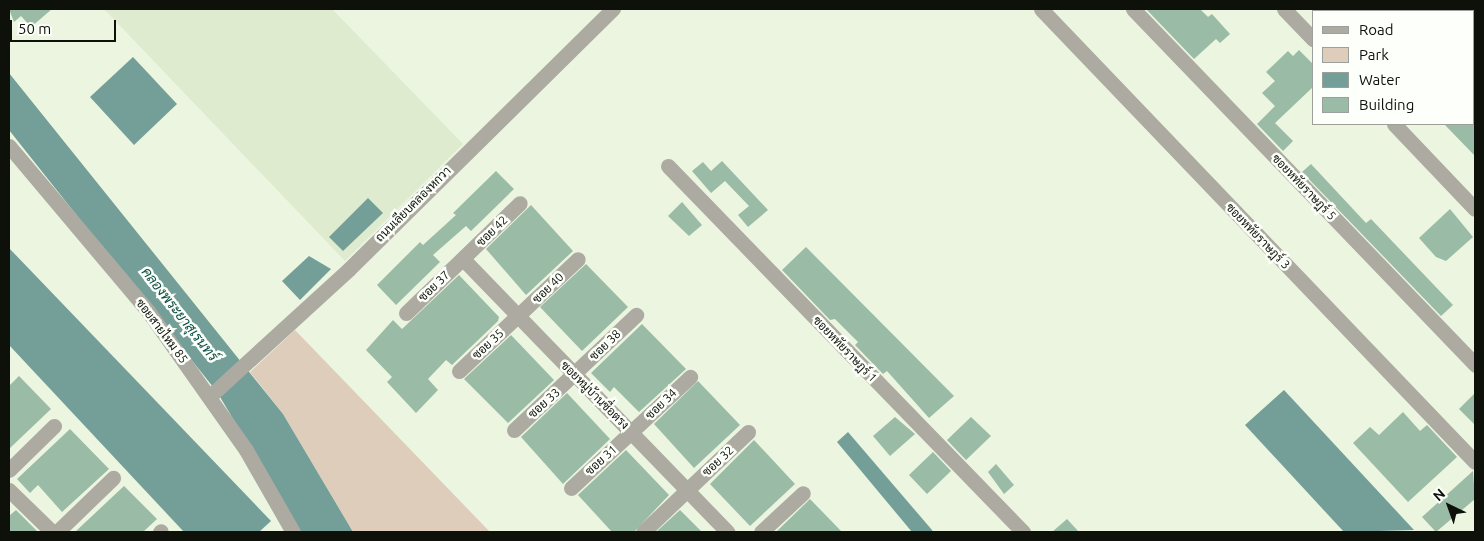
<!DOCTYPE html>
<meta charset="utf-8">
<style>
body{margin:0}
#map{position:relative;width:1484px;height:541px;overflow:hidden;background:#ebf5e0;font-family:Ubuntu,Sarabun,sans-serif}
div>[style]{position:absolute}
.built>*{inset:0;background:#deebcf}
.green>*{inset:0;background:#decdbb}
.water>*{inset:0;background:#749f98}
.building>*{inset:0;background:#9abba5}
.minor>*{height:15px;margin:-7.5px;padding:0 7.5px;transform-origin:7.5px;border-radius:7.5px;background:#acaaa1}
span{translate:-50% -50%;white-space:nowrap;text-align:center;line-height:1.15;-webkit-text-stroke:5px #fdfffa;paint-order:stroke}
.street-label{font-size:12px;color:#0e110a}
.water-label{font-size:14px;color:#0e4e47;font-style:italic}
.frame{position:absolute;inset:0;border:10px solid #0e110a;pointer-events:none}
.legend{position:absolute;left:1312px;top:10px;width:162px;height:115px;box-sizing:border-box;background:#fdfffa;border:1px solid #9da09a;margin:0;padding:6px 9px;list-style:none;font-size:15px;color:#0e110a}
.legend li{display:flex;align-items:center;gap:10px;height:25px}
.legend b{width:25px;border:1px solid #9da09a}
.north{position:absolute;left:1424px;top:481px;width:50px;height:50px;-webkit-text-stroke:4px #fdfffa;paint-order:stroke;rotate:318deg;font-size:14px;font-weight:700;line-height:20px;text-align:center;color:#0e110a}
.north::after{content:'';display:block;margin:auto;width:18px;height:22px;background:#0e110a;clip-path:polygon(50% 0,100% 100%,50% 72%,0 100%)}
.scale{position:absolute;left:10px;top:20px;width:106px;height:22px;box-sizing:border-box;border:2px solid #0e110a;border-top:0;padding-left:6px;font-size:15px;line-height:18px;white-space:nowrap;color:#0e110a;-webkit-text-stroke:4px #fdfffa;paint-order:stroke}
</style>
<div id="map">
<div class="built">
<div style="clip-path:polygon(104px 9px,332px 9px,463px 144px,345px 261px)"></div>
</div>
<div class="green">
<div style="clip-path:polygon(295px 330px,490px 532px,353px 532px,283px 414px,250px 372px)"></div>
</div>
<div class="water">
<div style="clip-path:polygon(133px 57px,177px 104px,134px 145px,90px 97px)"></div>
<div style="clip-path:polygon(9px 73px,283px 414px,353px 532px,301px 532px,217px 392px,9px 130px)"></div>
<div style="clip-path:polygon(368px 198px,383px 213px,343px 251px,329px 237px)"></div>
<div style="clip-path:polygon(9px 248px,271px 521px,259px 532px,184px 532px,9px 345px)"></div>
<div style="clip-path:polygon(309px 256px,331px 269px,300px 300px,282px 281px)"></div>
<div style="clip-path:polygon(1284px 390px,1414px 530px,1344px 532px,1245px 425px)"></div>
<div style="clip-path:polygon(848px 432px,932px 530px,933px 532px,912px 532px,837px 442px)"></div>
</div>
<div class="building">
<div style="clip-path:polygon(9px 9px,52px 9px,31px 27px,21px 16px,14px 22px)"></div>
<div style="clip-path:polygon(1146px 9px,1200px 9px,1208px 17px,1212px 14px,1230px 34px,1220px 43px,1216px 39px,1194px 59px)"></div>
<div style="clip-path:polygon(1299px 50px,1313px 64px,1313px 87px,1275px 123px,1293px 141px,1283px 151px,1257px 124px,1275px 106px,1262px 93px,1275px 81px,1266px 72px,1288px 51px,1293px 56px)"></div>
<div style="clip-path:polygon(1444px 124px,1475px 124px,1475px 156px)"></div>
<div style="clip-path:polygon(722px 161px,768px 210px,748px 227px,738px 215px,749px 206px,725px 181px,711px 193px,692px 171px,703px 162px,711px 171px)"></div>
<div style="clip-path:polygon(1311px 164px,1366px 223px,1371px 219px,1453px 305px,1441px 316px,1302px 172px)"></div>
<div style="clip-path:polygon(496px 171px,514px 189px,471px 231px,466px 226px,433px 255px,440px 262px,396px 305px,377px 285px,420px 242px,423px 245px,456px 215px,453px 213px)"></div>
<div style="clip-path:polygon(682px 202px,702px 225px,689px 236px,668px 216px)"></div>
<div style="clip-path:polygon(531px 205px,573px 251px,526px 295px,486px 249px)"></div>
<div style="clip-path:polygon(1450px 209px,1473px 237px,1446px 261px,1436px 257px,1419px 238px)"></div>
<div style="clip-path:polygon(806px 247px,954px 396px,929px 418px,887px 371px,883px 374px,855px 345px,858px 342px,835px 319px,830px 320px,782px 270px)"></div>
<div style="clip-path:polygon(586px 264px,628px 307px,582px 351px,540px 307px)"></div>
<div style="clip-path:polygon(459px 275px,499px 317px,498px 321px,452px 365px,446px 360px,428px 379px,438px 390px,416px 413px,387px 382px,392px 377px,366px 350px,393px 320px,402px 329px)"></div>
<div style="clip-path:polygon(642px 324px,686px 369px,639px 412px,614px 387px,610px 392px,591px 373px)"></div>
<div style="clip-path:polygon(511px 335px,554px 380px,508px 423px,464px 379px)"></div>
<div style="clip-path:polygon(19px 376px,51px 409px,9px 449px,9px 386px)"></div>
<div style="clip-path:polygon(698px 381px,740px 425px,694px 468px,654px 424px)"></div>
<div style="clip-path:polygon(567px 393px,610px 439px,563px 484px,521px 437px)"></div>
<div style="clip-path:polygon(1475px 393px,1475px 425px,1459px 409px)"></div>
<div style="clip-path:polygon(1403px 412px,1420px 431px,1427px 425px,1457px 457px,1408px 502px,1353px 443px,1370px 427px,1379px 435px)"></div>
<div style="clip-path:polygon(895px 417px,915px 434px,890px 456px,873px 436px)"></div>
<div style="clip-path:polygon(971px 417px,991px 436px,966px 460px,947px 440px)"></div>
<div style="clip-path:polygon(70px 429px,109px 469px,62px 512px,38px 485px,30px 493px,17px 479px)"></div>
<div style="clip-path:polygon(754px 440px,795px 484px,750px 526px,710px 484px)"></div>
<div style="clip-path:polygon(626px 450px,669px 495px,634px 532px,612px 532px,578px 495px)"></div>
<div style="clip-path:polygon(933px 452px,951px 471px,927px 494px,909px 475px)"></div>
<div style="clip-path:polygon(996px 464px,1014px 485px,1004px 494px,988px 472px)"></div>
<div style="clip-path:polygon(1473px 471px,1475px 499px,1436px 532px,1422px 517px)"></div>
<div style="clip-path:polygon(124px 486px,157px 519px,143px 532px,75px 532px)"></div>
<div style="clip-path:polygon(810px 499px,842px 532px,776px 532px)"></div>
<div style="clip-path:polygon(16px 510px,38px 532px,9px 532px,9px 516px)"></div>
<div style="clip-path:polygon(680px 510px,702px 532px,656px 532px)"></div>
<div style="clip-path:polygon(1067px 519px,1079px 532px,1052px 532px)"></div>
</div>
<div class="minor">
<div style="left:1041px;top:9px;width:627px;rotate:46.23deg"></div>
<div style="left:1133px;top:9px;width:494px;rotate:46.1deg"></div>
<div style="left:1284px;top:9px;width:42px;rotate:46deg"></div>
<div style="left:1394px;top:124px;width:117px;rotate:46.4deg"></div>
<div style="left:9px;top:146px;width:216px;rotate:49.9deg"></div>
<div style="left:148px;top:311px;width:170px;rotate:54.8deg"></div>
<div style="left:246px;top:450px;width:95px;rotate:60.2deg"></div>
<div style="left:668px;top:166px;width:510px;rotate:45.87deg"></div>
<div style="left:463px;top:259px;width:380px;rotate:45.9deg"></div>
<div style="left:406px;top:313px;width:158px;rotate:-44deg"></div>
<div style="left:459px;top:371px;width:163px;rotate:-43.3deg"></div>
<div style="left:210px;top:396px;width:188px;rotate:-42.4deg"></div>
<div style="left:349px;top:269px;width:371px;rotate:-44.6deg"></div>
<div style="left:514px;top:430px;width:168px;rotate:-43.3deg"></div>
<div style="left:9px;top:470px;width:63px;rotate:-44.4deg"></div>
<div style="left:571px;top:488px;width:163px;rotate:-43deg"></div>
<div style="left:9px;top:490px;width:60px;rotate:44.3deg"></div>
<div style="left:57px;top:532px;width:78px;rotate:-44deg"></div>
<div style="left:160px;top:532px;width:1px;rotate:-45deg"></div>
<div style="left:643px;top:532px;width:145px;rotate:-43.6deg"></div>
<div style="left:761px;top:532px;width:57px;rotate:-42.9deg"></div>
</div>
<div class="street-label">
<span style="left:1304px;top:187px;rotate:46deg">ซอยหทัยราษฎร์ 5</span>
<span style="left:413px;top:204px;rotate:-45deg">ถนนเลียบคลองหกวา</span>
<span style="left:492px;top:231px;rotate:-44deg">ซอย 42</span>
<span style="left:1258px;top:236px;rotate:46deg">ซอยหทัยราษฎร์ 3</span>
<span style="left:434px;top:286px;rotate:-44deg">ซอย 37</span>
<span style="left:548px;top:288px;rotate:-44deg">ซอย 40</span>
<span style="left:162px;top:331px;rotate:53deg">ซอยสายไหม 85</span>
<span style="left:488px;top:344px;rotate:-43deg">ซอย 35</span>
<span style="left:605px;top:345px;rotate:-44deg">ซอย 38</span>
<span style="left:845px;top:349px;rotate:46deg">ซอยหทัยราษฎร์ 1</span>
<span style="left:595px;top:395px;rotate:45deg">ซอยหมู่บ้านซื่อตรง</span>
<span style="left:544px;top:403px;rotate:-42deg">ซอย 33</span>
<span style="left:661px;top:404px;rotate:-44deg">ซอย 34</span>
<span style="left:601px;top:460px;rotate:-42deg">ซอย 31</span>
<span style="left:718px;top:461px;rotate:-43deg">ซอย 32</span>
</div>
<div class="water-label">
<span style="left:180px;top:314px;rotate:52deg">คลองพระยาสุเรนทร์</span>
</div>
<div class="frame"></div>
<ul class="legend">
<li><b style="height:6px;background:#acaaa1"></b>Road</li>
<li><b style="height:14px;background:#decdbb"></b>Park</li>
<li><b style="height:14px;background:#749f98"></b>Water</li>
<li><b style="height:14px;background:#9abba5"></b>Building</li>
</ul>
<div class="north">N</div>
<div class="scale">50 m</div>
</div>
